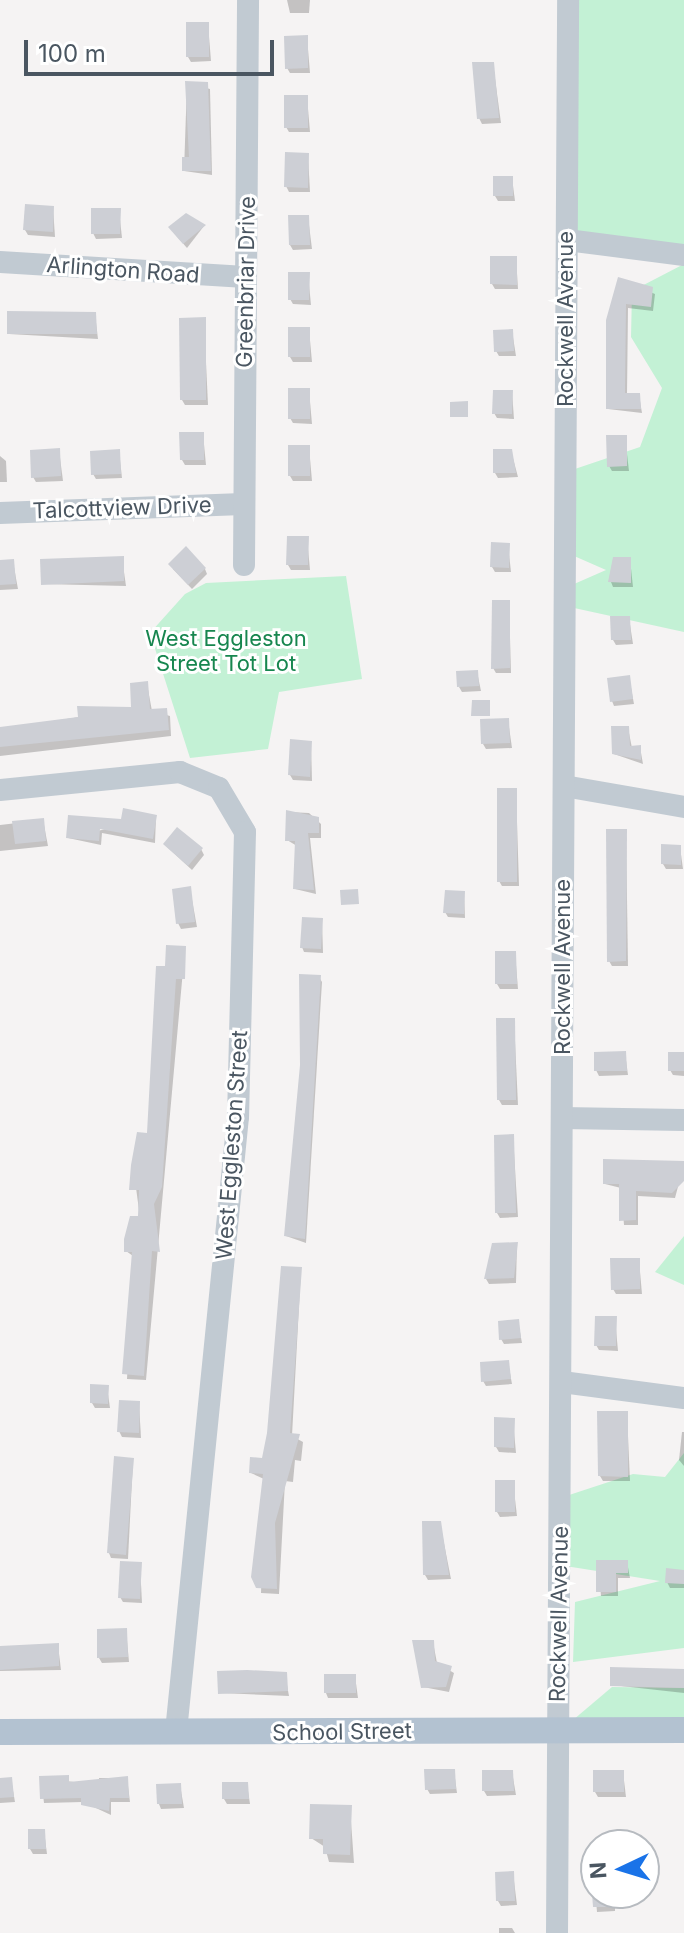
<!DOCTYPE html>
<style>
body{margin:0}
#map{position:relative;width:684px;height:1933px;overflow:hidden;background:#f5f3f3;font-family:Inter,sans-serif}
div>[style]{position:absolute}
.green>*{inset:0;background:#c3f1d5}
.shadow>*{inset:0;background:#0003}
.building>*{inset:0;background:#cdcfd5}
.minor>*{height:22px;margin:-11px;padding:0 11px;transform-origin:11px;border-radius:11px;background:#c1cad2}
.major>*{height:26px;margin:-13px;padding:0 13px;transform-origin:13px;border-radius:13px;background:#b3c2d1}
span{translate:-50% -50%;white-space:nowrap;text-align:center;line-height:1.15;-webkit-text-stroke:6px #fff;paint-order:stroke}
.street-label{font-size:22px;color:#4a5661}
.park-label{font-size:22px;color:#17864f}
.north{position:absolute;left:580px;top:1829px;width:80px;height:80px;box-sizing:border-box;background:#fff;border:2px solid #b7bbc0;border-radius:50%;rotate:266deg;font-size:22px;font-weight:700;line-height:32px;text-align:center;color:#4a5661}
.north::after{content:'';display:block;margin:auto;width:28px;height:36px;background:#1a73e8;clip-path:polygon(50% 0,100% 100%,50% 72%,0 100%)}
.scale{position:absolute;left:24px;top:40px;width:250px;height:36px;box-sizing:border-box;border:4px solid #4a5661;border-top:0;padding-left:10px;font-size:24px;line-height:28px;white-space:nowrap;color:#4a5661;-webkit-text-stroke:6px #fff;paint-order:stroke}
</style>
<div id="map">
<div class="green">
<div style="clip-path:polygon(568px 0,684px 0,684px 252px,567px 240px)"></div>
<div style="clip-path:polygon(684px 264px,684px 632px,565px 606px,565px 588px,606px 570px,565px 552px,566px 472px,640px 447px,662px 388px,631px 337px,632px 291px)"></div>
<div style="clip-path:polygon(346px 576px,362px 679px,279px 692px,268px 749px,190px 758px,150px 633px,185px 594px,206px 583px)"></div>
<div style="clip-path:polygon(684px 1236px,684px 1285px,655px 1272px)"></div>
<div style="clip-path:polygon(684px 1453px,684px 1648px,573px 1662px,575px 1602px,660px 1581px,559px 1565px,560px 1498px,633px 1474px,665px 1477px)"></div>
<div style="clip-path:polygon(612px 1687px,684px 1688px,684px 1727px,573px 1720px)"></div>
</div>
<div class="shadow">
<div style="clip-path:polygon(287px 0,310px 0,309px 13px,290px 13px)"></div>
<div style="clip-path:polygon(208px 24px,211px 61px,191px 62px,188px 57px)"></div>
<div style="clip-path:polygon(307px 37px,310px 73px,290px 73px,287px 68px)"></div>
<div style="clip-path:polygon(493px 64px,501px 123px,482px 124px,479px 118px)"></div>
<div style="clip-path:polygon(187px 83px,210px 89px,212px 175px,184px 171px)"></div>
<div style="clip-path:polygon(307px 97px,310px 132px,289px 132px,286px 127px)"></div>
<div style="clip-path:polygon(308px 155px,310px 192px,289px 192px,286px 186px)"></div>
<div style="clip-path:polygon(512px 178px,515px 201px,498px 201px,495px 196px)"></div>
<div style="clip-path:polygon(53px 207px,55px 237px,28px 235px,25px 230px)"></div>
<div style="clip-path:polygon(119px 210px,122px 238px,96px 239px,93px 233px)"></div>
<div style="clip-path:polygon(308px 217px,312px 249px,293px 250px,290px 245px)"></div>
<div style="clip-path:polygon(204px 226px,187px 248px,174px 233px)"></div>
<div style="clip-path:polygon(516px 258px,518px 289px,495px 289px,492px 284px)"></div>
<div style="clip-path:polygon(308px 274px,311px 305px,293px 304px,290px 299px)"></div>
<div style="clip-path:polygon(619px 279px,655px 294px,653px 311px,628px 308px,627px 395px,639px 395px,642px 413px,608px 409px)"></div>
<div style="clip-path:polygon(95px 314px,98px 339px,9px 334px)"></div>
<div style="clip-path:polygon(204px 319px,208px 405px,185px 405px,182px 400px)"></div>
<div style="clip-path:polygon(309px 329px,312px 362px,293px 362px,290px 357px)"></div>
<div style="clip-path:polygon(512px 331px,516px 356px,499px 356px,496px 351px)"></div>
<div style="clip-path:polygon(309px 390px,312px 424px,293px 423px,290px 418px)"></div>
<div style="clip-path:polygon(512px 392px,514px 419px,497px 418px,494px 413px)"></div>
<div style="clip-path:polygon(203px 434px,206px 465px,185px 465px,182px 460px)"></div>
<div style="clip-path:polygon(625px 437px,629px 471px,612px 471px,609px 466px)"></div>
<div style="clip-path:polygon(309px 447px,312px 481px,293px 481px,290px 476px)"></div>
<div style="clip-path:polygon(59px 450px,63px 481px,36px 482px,33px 477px)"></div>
<div style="clip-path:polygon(119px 451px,122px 478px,96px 479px,93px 474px)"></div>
<div style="clip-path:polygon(511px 451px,518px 477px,498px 478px,495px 473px)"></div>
<div style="clip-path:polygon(0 456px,6px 461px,7px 482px,0 482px)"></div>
<div style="clip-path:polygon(307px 538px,310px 570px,291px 570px,288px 565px)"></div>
<div style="clip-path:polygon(508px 545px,511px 572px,495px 572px,492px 567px)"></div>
<div style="clip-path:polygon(122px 558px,126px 586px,43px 584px)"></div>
<div style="clip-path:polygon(630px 559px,633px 587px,613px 587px,611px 582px)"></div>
<div style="clip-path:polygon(0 562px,13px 562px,18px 589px,0 590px)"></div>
<div style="clip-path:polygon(173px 569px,205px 569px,207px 574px,192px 589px)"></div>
<div style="clip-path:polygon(509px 602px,511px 673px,496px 673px,493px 668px)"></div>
<div style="clip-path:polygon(629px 618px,633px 644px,616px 645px,613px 640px)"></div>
<div style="clip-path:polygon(477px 672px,481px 691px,462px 692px,459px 687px)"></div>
<div style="clip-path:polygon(629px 677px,634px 704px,614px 706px,612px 701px)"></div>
<div style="clip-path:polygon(147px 684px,152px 711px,170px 716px,171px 736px,0 756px,0 729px,133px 709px)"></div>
<div style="clip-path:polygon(508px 720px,512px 748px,486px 749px,483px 744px)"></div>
<div style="clip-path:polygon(628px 728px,632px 748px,640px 747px,643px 764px,614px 754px)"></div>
<div style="clip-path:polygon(311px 742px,312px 781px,293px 780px,290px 775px)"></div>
<div style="clip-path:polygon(516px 790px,519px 886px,502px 886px,499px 881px)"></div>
<div style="clip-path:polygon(288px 812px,309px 813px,321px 824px,321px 838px,310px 838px,316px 894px,295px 889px,297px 846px,287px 840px)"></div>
<div style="clip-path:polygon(156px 817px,155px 843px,102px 833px,101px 845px,68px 838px)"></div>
<div style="clip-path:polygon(43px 820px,48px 846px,0 851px,0 825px)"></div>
<div style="clip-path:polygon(626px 831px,628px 966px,612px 966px,609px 961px)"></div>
<div style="clip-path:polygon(165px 845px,201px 849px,204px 855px,192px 870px)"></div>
<div style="clip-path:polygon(680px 847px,683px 869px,666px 869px,663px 864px)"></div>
<div style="clip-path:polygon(190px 889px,197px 927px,181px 929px,178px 923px)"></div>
<div style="clip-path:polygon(464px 893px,465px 918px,448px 917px,445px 912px)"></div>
<div style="clip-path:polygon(322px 920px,323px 953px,304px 952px,302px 947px)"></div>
<div style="clip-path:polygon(185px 948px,146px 1380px,127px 1379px,133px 1256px,126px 1251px,140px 1218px,133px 1165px,149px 1135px,167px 968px)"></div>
<div style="clip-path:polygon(515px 953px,518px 989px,500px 989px,497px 984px)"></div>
<div style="clip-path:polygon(319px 977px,322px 982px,306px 1243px,286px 1236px)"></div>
<div style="clip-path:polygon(514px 1020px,518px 1105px,502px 1105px,499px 1100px)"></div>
<div style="clip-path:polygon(625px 1053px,628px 1075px,599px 1076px,596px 1070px)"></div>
<div style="clip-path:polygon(684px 1054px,684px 1076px,673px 1075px,670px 1070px)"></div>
<div style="clip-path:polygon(513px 1136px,518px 1217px,500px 1218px,497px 1213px)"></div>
<div style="clip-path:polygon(684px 1164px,675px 1198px,638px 1196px,638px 1225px,624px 1225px,621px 1188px,605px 1184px)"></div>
<div style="clip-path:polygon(517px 1244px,516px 1283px,489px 1284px,486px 1279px)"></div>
<div style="clip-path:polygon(639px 1260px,642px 1294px,616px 1294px,613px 1289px)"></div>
<div style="clip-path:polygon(301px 1269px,292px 1436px,303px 1442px,301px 1461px,295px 1460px,293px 1482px,285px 1481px,279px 1594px,261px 1593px,264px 1479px,251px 1473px,264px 1460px)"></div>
<div style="clip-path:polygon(615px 1318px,618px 1351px,599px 1350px,596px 1345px)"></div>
<div style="clip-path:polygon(518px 1321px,522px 1343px,504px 1344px,501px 1339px)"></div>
<div style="clip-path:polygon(508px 1362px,512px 1384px,486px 1386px,483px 1381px)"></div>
<div style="clip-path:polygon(107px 1387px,110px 1408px,95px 1408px,92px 1403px)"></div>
<div style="clip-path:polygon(139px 1403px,141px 1438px,122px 1437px,119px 1431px)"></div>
<div style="clip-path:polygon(627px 1413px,630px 1481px,603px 1481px,600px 1476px)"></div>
<div style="clip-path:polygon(513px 1420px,516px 1453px,499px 1452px,496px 1447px)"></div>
<div style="clip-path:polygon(682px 1432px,684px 1432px,684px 1466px,679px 1460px)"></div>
<div style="clip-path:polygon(133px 1460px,128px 1559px,111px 1558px,109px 1553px)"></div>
<div style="clip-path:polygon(513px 1482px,517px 1516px,500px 1517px,497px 1512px)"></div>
<div style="clip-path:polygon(440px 1523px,451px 1579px,428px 1580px,425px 1575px)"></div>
<div style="clip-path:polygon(598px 1562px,627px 1562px,630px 1578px,618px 1578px,618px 1596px,601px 1596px)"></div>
<div style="clip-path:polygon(140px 1564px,142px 1603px,123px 1602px,120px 1597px)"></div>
<div style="clip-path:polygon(684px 1572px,684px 1588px,670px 1588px,667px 1582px)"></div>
<div style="clip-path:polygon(126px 1630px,129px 1662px,102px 1663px,99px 1658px)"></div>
<div style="clip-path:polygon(433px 1642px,437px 1663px,454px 1673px,449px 1692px,423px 1687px)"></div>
<div style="clip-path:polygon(58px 1645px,61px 1670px,0 1671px,0 1647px)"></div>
<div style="clip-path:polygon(684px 1670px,684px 1693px,612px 1685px)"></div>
<div style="clip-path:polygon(285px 1674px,289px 1696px,220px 1693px)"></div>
<div style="clip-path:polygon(355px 1676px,358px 1698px,328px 1698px,326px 1693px)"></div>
<div style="clip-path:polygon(454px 1771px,457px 1793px,430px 1794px,427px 1789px)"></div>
<div style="clip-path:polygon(512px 1772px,516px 1795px,487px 1796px,484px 1791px)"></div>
<div style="clip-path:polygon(623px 1772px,626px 1797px,598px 1797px,595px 1792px)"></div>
<div style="clip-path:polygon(41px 1778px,99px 1785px,99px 1778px,127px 1778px,130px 1802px,111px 1802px,111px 1815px,83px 1802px,44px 1803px)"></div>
<div style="clip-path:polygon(11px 1779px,15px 1802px,0 1803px,0 1780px)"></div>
<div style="clip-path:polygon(247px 1784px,250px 1804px,227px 1804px,224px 1799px)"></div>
<div style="clip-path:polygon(180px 1785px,184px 1808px,161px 1809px,159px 1804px)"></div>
<div style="clip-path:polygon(350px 1807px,354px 1863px,329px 1862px,325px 1847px,311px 1838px)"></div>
<div style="clip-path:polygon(44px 1831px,47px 1854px,33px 1854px,30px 1849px)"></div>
<div style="clip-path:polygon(513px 1873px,517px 1905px,501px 1906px,498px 1901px)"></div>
<div style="clip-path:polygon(594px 1877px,596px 1893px,615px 1893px,615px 1911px,597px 1912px)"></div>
<div style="clip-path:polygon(499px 1928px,512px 1928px,515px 1933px,499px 1933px)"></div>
</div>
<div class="building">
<div style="clip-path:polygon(186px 22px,209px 22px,209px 57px,186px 57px)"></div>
<div style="clip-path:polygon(308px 35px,308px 68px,285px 69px,284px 36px)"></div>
<div style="clip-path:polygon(472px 62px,494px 62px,499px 118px,477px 119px)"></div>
<div style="clip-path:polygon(185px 81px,208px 82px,211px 171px,182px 171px,182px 157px,189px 157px)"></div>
<div style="clip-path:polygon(284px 95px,308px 95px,308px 128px,284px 128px)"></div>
<div style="clip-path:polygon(285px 152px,309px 153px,308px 188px,284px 187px)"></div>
<div style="clip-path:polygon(493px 176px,513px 176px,513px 196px,493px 196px)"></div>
<div style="clip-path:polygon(25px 204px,54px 206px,53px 232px,23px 230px)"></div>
<div style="clip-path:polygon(91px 208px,121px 208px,120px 234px,91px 234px)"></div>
<div style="clip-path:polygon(186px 213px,206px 225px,183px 244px,168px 227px)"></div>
<div style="clip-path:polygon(288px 215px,309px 215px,310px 245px,289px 245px)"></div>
<div style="clip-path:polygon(490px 256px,517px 256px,517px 285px,490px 284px)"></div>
<div style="clip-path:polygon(288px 272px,310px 272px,309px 300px,288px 300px)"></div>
<div style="clip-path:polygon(618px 277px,653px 287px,651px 307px,626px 304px,625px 393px,640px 393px,641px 409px,606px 409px,606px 320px)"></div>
<div style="clip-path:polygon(7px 311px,96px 312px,97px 334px,7px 334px)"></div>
<div style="clip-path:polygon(206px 317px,206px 400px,180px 400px,179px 318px)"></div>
<div style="clip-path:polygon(288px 327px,310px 327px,310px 357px,288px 357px)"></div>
<div style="clip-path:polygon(513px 329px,514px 351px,494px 352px,493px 330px)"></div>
<div style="clip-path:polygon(288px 388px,310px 388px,310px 419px,288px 419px)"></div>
<div style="clip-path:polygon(493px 390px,513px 390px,512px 414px,492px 414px)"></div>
<div style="clip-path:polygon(468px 401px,468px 417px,450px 417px,450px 402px)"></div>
<div style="clip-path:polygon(179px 432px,204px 432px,204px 460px,180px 460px)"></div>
<div style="clip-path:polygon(606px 435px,627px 435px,627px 466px,607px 467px)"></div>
<div style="clip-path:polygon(288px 445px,310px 445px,310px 476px,288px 476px)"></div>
<div style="clip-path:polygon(60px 448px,61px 476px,31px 478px,30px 450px)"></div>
<div style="clip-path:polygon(120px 449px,121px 474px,91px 475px,90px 451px)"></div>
<div style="clip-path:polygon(493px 449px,512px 449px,516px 473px,493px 473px)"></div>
<div style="clip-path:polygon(287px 536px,309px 536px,308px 565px,286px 565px)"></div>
<div style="clip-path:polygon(491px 542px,510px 543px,509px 568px,490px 567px)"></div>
<div style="clip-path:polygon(186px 546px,206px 568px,188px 585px,168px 564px)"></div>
<div style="clip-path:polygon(124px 556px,124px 581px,41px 585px,40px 559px)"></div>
<div style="clip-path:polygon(613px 557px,631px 557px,631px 583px,608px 582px)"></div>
<div style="clip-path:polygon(14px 559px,16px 584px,0 585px,0 560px)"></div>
<div style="clip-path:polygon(492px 600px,510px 600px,510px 668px,491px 669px)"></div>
<div style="clip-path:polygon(610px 616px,630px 616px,631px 640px,611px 640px)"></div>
<div style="clip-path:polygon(478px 670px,479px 686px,457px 687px,456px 671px)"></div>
<div style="clip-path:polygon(630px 675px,633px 699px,610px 702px,607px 678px)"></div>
<div style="clip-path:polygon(148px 681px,150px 709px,167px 708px,169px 730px,0 747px,0 727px,78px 717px,77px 706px,131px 707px,130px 683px)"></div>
<div style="clip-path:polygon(472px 700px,490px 700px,490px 716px,471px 716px)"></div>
<div style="clip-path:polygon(509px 718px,510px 743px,481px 744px,480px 719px)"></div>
<div style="clip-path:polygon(611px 726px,629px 726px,630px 746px,641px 745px,641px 760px,612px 754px)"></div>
<div style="clip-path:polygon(290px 739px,312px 741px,310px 777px,288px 775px)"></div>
<div style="clip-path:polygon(497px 788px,517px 788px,517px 882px,497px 882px)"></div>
<div style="clip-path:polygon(123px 808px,157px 815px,153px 839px,100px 829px,99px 841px,66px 838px,68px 815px,121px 819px)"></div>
<div style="clip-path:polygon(286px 810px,319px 817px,319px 833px,308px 833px,314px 890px,293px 889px,295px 841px,285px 841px)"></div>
<div style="clip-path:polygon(44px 818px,46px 841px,15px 844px,12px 821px)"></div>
<div style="clip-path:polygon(177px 827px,203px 848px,188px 866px,163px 844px)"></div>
<div style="clip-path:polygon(606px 829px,627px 829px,626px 961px,607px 962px)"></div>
<div style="clip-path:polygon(661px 844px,681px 845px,681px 865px,661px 864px)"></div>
<div style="clip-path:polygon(191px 886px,195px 922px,176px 924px,172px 889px)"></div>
<div style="clip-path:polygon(358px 889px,359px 904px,341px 905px,340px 890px)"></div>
<div style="clip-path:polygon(445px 890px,465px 891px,464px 914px,443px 913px)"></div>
<div style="clip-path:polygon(302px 917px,323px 918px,321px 949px,300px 948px)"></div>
<div style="clip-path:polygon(166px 945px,186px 946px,185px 979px,176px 979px,162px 1187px,154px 1204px,160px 1252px,152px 1251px,144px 1376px,122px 1374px,132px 1252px,124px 1252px,124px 1239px,130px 1216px,138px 1216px,139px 1190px,129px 1190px,131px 1165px,137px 1132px,147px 1133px,156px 966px,165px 966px)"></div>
<div style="clip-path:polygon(495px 951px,516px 951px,517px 984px,495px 984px)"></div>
<div style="clip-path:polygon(299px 974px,321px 975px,305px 1239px,284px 1236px,300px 1065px)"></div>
<div style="clip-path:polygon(496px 1018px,515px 1018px,516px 1100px,497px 1100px)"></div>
<div style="clip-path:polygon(626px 1051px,627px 1071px,594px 1071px,594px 1052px)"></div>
<div style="clip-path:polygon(668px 1052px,684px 1052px,684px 1071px,668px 1071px)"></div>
<div style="clip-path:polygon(514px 1134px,516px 1213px,495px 1213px,494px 1135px)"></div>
<div style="clip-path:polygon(603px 1159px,684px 1161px,684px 1181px,672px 1193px,636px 1191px,636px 1220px,619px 1221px,619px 1184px,603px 1184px)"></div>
<div style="clip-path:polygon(518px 1242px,514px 1278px,484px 1279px,492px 1243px)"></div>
<div style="clip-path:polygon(610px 1258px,640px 1258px,640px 1289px,611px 1290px)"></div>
<div style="clip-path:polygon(281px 1266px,302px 1267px,290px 1433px,300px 1434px,275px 1523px,277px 1589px,256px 1588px,251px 1577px,263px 1474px,249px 1473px,250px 1457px,262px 1458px,267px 1433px)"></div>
<div style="clip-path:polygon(595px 1316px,617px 1316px,616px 1346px,594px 1346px)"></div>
<div style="clip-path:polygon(519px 1319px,521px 1338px,499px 1340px,498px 1321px)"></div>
<div style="clip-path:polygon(509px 1360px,511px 1379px,481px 1382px,480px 1362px)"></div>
<div style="clip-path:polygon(90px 1384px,109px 1385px,108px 1404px,90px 1403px)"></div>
<div style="clip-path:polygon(119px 1400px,140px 1401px,139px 1433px,117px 1432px)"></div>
<div style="clip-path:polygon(597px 1411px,628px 1411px,628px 1477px,598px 1476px)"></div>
<div style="clip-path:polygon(494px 1417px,515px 1418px,514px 1448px,494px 1447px)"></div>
<div style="clip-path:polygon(114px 1456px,134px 1458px,126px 1555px,107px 1553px)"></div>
<div style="clip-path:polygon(495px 1480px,515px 1480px,515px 1512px,495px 1512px)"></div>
<div style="clip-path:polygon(422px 1521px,441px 1521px,449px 1575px,423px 1575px)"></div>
<div style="clip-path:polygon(596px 1560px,628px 1560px,628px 1573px,616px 1573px,616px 1592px,596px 1592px)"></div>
<div style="clip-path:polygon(120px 1561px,142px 1562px,140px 1599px,118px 1598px)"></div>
<div style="clip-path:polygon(666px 1568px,684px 1570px,684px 1584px,665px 1583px)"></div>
<div style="clip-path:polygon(127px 1628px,128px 1657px,97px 1658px,97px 1629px)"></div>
<div style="clip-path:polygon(412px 1640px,434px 1640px,435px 1661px,452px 1666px,446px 1687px,421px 1688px)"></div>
<div style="clip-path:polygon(59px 1643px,59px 1666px,0 1670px,0 1646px)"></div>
<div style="clip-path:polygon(610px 1667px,684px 1669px,684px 1688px,610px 1686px)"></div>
<div style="clip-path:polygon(247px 1670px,287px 1672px,288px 1691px,218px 1694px,217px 1671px)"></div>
<div style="clip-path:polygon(324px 1674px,356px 1674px,356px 1693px,324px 1693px)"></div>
<div style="clip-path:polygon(424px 1769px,455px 1769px,456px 1789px,425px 1790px)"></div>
<div style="clip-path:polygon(482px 1770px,513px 1770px,514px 1791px,482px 1791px)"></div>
<div style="clip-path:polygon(593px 1770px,624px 1770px,624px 1792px,593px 1792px)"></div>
<div style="clip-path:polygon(69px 1775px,69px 1782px,128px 1776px,129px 1798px,110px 1798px,109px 1811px,81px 1805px,81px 1798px,40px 1799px,39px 1776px)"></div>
<div style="clip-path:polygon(12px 1777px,14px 1797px,0 1798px,0 1778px)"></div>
<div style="clip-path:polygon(222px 1782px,248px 1782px,249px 1799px,222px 1799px)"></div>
<div style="clip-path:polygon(181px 1783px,182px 1804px,157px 1804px,156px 1784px)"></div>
<div style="clip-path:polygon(310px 1804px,352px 1805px,350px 1855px,323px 1854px,323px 1839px,309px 1839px)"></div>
<div style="clip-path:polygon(28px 1829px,45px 1829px,46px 1849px,28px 1849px)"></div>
<div style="clip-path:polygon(514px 1871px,515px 1901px,496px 1901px,495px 1872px)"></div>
<div style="clip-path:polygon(592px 1893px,613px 1893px,613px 1907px,593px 1907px)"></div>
</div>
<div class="minor">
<div style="left:567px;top:240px;width:118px;rotate:7.3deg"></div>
<div style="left:0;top:262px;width:246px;rotate:3.5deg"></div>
<div style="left:0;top:513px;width:243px;rotate:-2.1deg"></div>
<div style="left:244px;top:565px;width:565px;rotate:-89.59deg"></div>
<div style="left:564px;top:786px;width:122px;rotate:9.9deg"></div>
<div style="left:0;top:790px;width:181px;rotate:-5.7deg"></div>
<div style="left:180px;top:772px;width:42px;rotate:22.3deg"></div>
<div style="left:219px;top:788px;width:51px;rotate:59.4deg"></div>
<div style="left:245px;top:832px;width:285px;rotate:91.4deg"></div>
<div style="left:238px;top:1117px;width:618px;rotate:95.76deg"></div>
<div style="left:562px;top:1118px;width:122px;rotate:0.9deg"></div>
<div style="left:562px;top:1382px;width:123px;rotate:7.5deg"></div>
<div style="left:557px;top:1933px;width:1933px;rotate:-89.67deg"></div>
</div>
<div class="major">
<div style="left:0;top:1732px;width:684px;rotate:-0.17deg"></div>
</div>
<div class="street-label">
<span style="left:123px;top:270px;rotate:4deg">Arlington Road</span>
<span style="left:246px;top:282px;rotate:-89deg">Greenbriar Drive</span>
<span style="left:566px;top:319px;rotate:-90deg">Rockwell Avenue</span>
<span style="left:122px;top:508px;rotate:-2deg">Talcottview Drive</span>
<span style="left:563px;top:967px;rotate:-90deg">Rockwell Avenue</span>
<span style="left:232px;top:1145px;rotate:-86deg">West Eggleston Street</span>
<span style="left:559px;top:1614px;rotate:-89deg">Rockwell Avenue</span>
<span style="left:342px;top:1732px;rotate:-1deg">School Street</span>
</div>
<div class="park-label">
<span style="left:226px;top:651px">West Eggleston<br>Street Tot Lot</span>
</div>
<div class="north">N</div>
<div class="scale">100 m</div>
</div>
